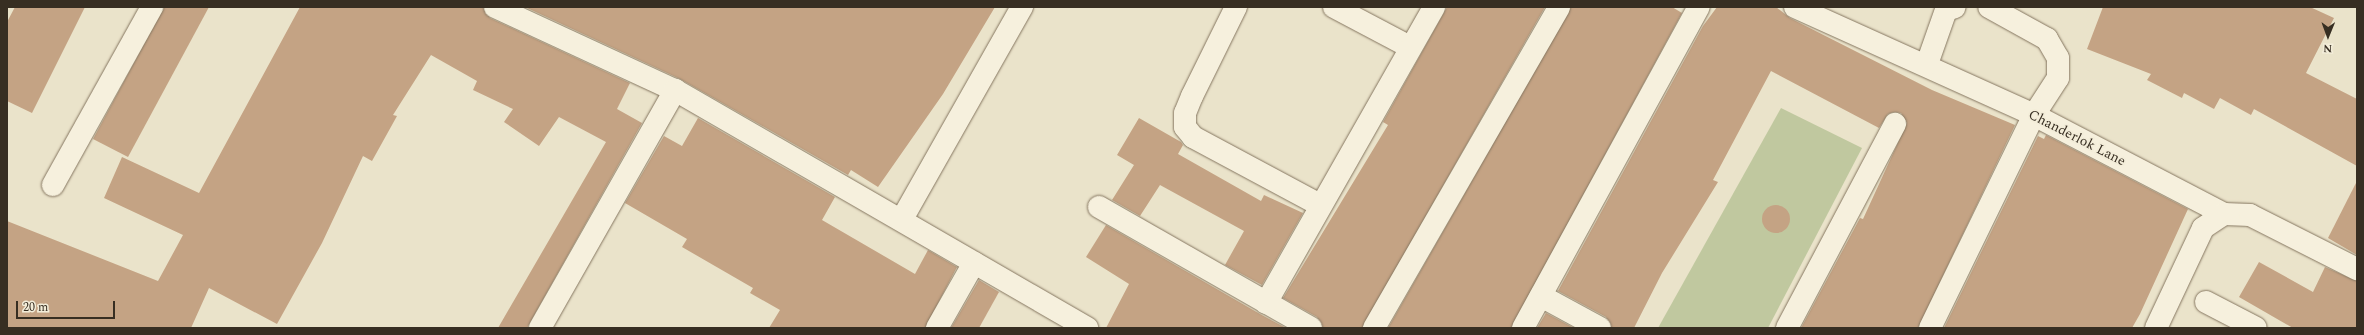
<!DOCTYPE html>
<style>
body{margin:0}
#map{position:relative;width:2364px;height:335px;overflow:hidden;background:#eae3ca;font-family:Spectral,serif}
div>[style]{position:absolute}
.green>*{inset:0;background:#c0c89f}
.building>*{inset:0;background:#c4a384}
.round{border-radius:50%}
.roads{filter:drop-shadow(0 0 1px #857660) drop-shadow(0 0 1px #857660)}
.minor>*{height:22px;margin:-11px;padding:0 11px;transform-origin:11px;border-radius:11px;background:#f6f0dd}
.tertiary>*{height:22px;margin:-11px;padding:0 11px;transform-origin:11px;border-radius:11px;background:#f6f0dd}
span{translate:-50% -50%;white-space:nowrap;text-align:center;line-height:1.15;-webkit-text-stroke:3.5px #f3edd9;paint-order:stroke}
.street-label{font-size:14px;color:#372e22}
.frame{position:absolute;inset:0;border:8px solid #372e22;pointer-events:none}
.north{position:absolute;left:2308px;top:16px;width:40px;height:40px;-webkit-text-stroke:3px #f3edd9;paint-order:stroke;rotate:181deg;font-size:11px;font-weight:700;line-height:16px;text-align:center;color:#372e22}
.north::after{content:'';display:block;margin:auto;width:14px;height:18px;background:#372e22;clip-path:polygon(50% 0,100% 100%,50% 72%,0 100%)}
.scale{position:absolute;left:16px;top:301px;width:99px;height:18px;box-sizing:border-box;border:2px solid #372e22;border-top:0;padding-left:5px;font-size:12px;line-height:14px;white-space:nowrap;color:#372e22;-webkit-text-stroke:3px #f3edd9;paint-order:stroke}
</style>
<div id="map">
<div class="green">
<div style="clip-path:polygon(1781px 108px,1862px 148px,1768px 328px,1658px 328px)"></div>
</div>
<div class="building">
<div style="clip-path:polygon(15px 7px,85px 7px,32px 113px,7px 101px,7px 22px)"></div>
<div style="clip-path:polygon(164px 7px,209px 7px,128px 157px,93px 139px)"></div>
<div style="clip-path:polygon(300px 7px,483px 7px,490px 18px,630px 83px,617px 109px,642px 123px,527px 328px,498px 328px,606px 142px,559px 117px,539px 146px,504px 122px,513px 109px,473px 90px,477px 81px,431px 55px,393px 115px,397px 116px,372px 161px,363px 156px,322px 243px,277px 324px,209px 288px,191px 328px,7px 328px,7px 221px,158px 281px,183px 235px,104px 198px,122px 157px,199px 193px)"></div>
<div style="clip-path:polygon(525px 7px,995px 7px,943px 94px,878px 187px,851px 170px,848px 175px,680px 79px)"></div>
<div style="clip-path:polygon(1447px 7px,1545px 7px,1362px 328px,1323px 328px,1317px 317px,1283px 298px,1388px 125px,1383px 122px)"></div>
<div style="clip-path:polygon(1571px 7px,1672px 7px,1682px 13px,1511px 328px,1388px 328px)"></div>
<div style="clip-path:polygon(1717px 7px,1776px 7px,1790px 18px,1932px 90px,2015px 125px,1918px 328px,1801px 328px,1860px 218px,1863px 219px,1907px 123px,1901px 113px,1894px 112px,1888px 114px,1879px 128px,1771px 71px,1713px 180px,1718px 182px,1662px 273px,1634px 328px,1612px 328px,1606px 317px,1558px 291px,1703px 26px)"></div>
<div style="clip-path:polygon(2103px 7px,2310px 7px,2334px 18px,2306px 73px,2357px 99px,2357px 166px,2254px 109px,2251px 115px,2220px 98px,2214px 109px,2184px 93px,2182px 98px,2147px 80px,2151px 74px,2087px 49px)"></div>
<div style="clip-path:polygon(698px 118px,835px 197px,822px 220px,915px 274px,928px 250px,957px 267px,925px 328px,769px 328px,780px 310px,750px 293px,753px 288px,682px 247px,687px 239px,625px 203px,664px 136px,682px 146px)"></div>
<div style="clip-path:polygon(1139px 118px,1181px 142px,1183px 145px,1178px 154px,1261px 201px,1264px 195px,1303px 213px,1262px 285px,1225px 265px,1244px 231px,1160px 185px,1140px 216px,1112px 200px,1134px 165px,1117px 155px)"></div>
<div style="clip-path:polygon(2046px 135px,2188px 209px,2140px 314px,2132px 328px,1944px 328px,2038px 136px,2044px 139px)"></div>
<div style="clip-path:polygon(2357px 181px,2357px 255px,2328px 238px)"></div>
<div class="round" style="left:1762px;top:205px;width:28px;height:28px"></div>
<div style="clip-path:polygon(1106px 225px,1260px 314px,1286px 328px,1106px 328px,1129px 284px,1086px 257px)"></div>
<div style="clip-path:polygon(2259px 262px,2313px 292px,2325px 267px,2357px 281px,2357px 328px,2293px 328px,2239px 297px)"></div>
<div style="clip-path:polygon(979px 280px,999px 292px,979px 328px,951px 328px)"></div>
<div style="clip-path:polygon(1546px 313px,1574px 328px,1537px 328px)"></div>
</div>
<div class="roads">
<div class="minor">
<div style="left:495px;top:7px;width:198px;rotate:24.8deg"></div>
<div style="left:675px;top:90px;width:476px;rotate:30deg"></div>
<div style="left:1236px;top:7px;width:99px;rotate:116.3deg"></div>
<div style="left:1192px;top:96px;width:18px;rotate:112deg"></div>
<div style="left:1185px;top:113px;width:14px;rotate:90deg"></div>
<div style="left:1185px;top:127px;width:13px;rotate:51deg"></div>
<div style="left:1193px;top:137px;width:144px;rotate:28.2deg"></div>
<div style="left:1334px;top:7px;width:86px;rotate:27.8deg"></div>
<div style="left:1795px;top:7px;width:262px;rotate:24.3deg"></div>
<div style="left:2034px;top:115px;width:214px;rotate:27.5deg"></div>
<div style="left:1927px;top:64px;width:57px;rotate:-70.6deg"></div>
<div style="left:1946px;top:10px;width:9px;rotate:-18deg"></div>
<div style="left:53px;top:185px;width:204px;rotate:-60.9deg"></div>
<div style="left:1099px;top:207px;width:244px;rotate:29.7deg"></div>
<div style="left:902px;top:219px;width:244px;rotate:-60.5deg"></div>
<div style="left:1541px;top:296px;width:67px;rotate:28.5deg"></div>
<div style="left:2206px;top:302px;width:56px;rotate:27.5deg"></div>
<div style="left:1266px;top:303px;width:340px;rotate:-60.4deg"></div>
<div style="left:540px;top:328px;width:274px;rotate:-60.4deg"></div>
<div style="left:937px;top:328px;width:75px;rotate:-60.4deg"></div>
<div style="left:1374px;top:328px;width:370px;rotate:-60deg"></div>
<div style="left:1523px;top:328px;width:366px;rotate:-61.3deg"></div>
<div style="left:1787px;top:328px;width:231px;rotate:-62.1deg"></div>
<div style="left:1930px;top:328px;width:237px;rotate:-64deg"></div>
<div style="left:2034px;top:115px;width:44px;rotate:-57deg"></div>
<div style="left:2058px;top:78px;width:20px;rotate:-90deg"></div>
<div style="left:2058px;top:58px;width:22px;rotate:-120deg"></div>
<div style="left:2047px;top:39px;width:66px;rotate:-151.1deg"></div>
</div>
<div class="tertiary">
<div style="left:2156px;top:328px;width:110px;rotate:-64.8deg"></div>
<div style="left:2203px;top:228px;width:25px;rotate:-34deg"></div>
<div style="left:2224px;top:214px;width:26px;rotate:2deg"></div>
<div style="left:2250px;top:215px;width:120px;rotate:26.8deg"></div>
</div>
</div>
<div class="street-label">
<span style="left:2077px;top:138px;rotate:27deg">Chanderlok Lane</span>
</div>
<div class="frame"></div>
<div class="north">N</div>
<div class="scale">20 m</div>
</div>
